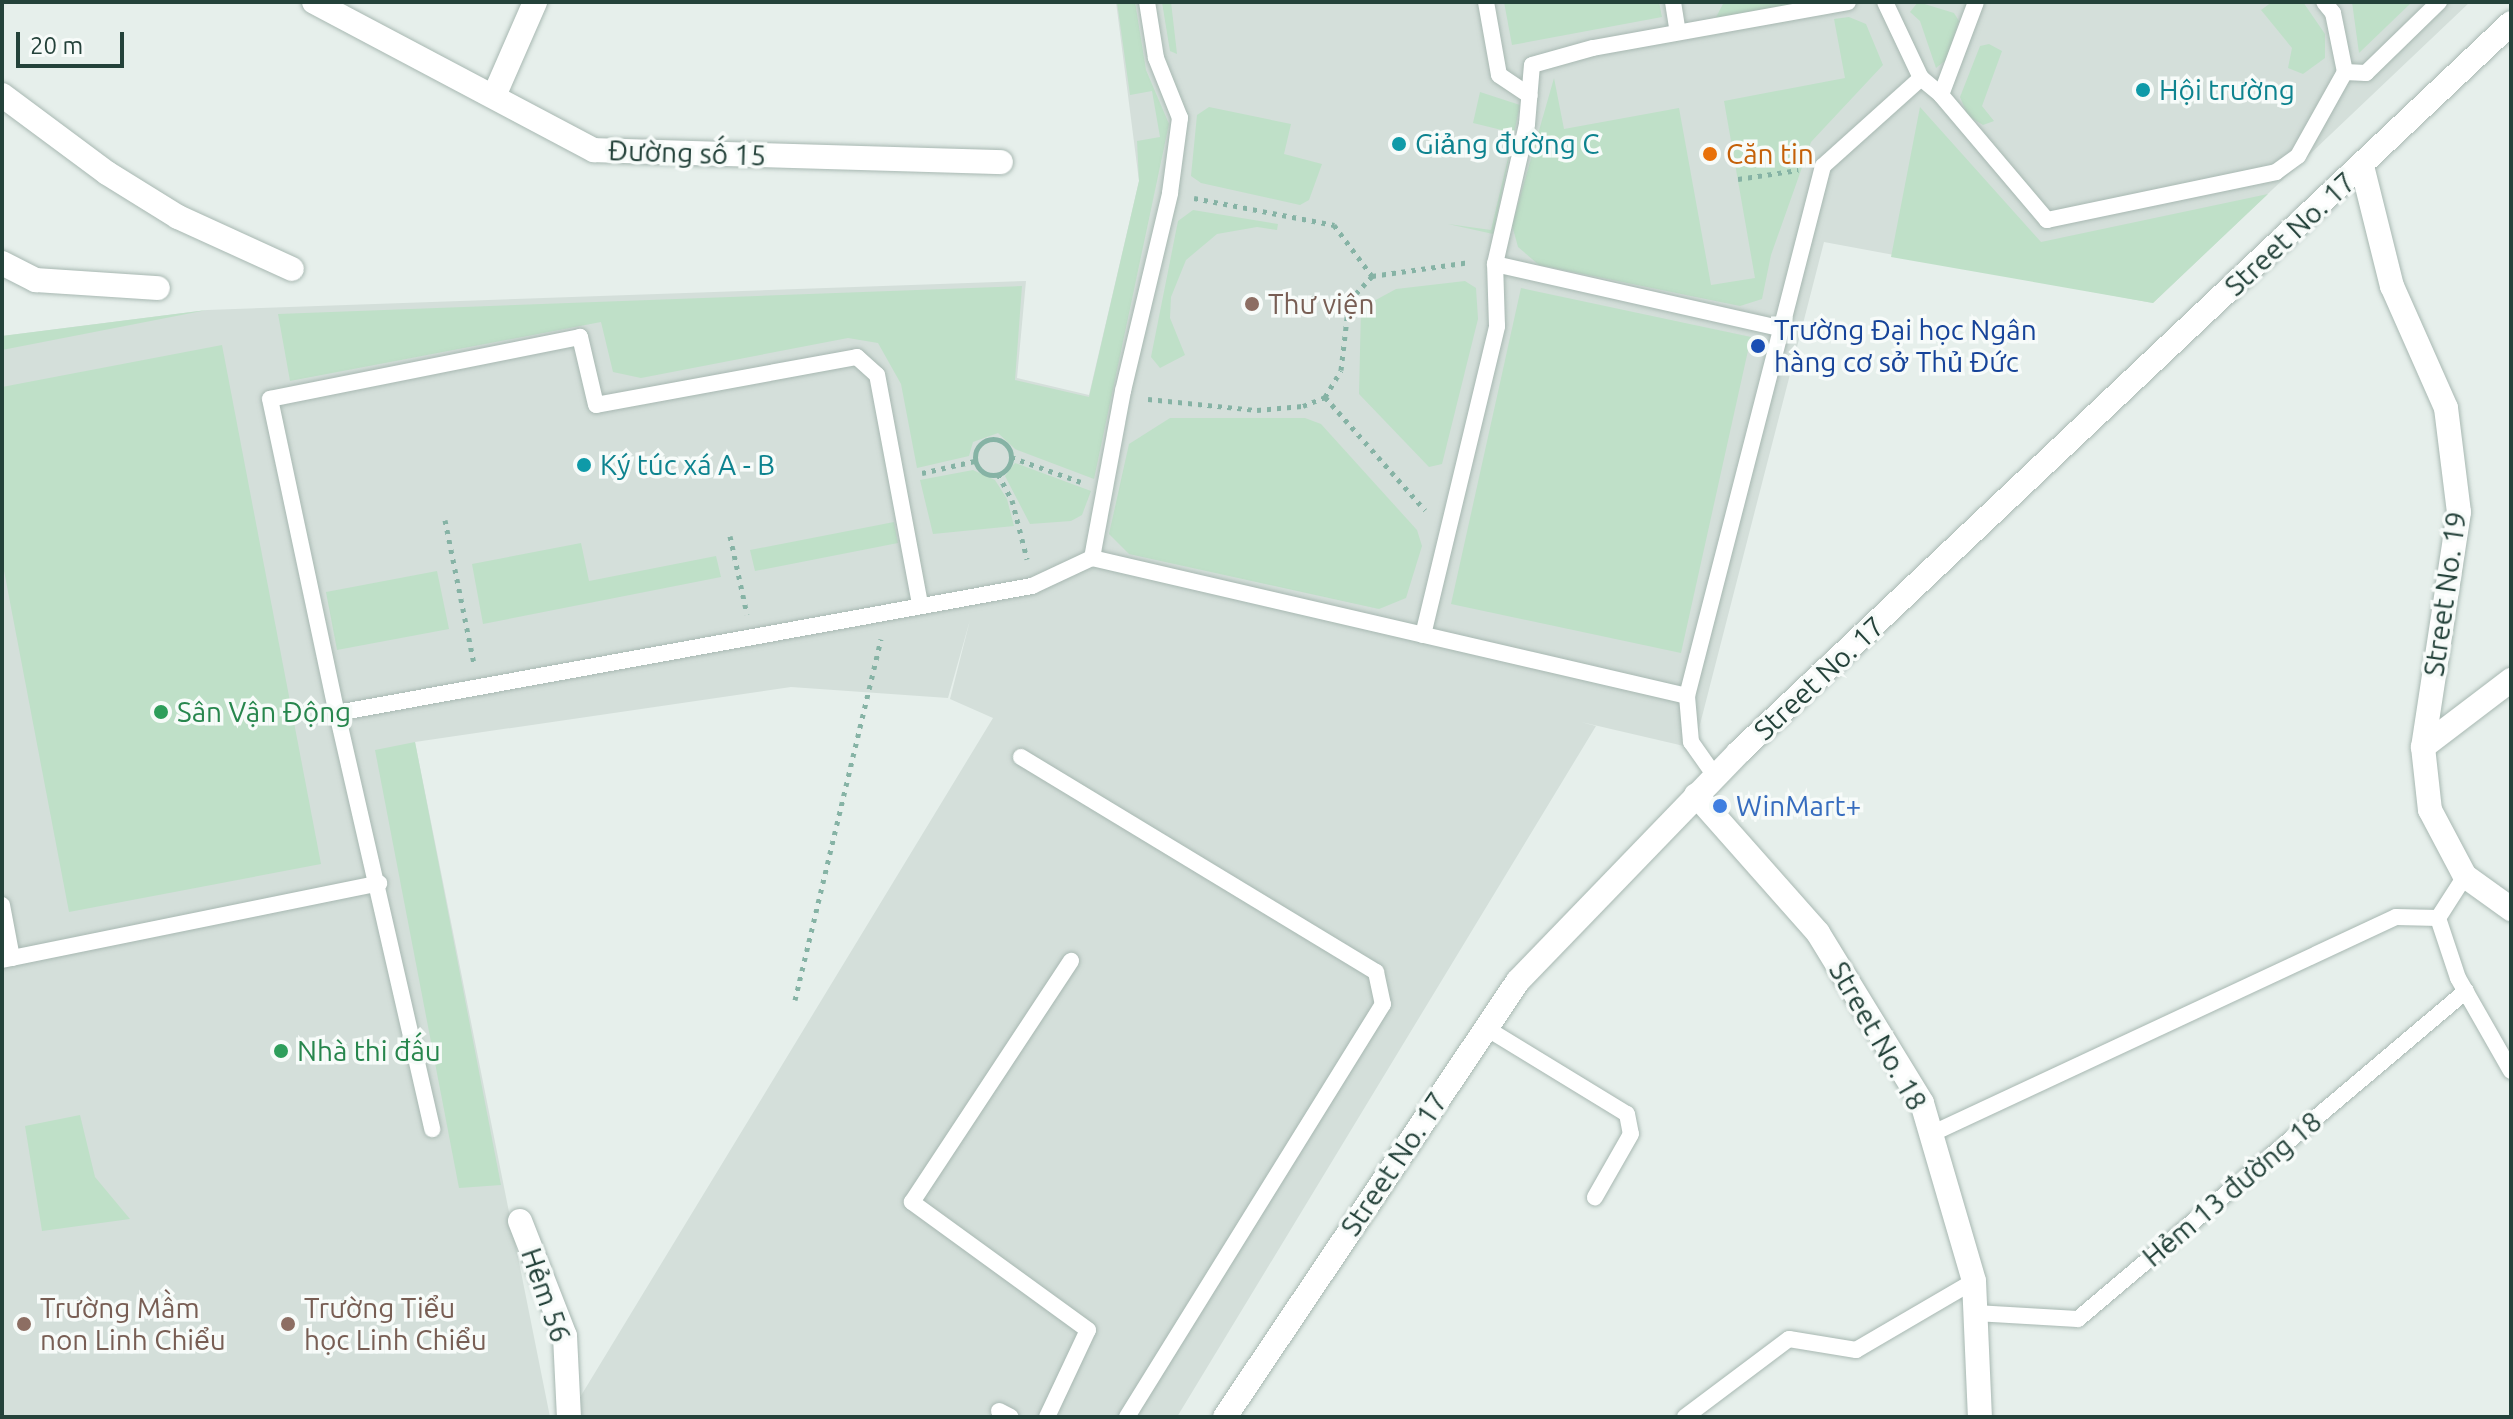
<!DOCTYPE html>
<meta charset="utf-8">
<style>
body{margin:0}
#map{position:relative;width:2513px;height:1419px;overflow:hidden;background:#e6efeb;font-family:Ubuntu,sans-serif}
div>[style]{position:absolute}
.built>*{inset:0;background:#d4dfda}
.green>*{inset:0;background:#bfe0c8}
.path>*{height:5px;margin-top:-2.5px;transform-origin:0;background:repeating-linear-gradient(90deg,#86b3a5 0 4px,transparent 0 10px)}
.path>.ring{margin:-2.5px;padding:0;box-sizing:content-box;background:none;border:5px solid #86b3a5;border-radius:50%}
.roads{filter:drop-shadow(0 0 2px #a8b8b2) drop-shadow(0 0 2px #a8b8b2)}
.lane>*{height:16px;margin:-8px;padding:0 8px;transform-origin:8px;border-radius:8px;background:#fff}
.street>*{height:24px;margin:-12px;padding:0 12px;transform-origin:12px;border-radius:12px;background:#fff}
.secondary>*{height:24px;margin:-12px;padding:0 12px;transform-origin:12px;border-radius:12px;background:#fff}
.dots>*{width:22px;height:22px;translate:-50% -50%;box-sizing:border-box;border:4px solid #f7fbf9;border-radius:50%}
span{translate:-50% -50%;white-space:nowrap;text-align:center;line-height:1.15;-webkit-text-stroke:7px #f7fbf9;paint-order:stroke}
.culture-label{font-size:28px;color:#0d838f}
.left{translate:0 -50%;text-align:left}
.street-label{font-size:28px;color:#24423a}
.food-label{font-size:28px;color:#c56008}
.education-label{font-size:28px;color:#785e54}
.transit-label{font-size:28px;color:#164399}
.leisure-label{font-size:28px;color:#27864d}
.shop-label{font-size:28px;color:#366cbe}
.frame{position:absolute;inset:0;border:4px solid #24423a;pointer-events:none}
.scale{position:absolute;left:16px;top:32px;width:108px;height:36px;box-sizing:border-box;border:4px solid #24423a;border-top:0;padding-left:10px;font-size:24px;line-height:28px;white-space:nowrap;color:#24423a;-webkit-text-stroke:6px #f7fbf9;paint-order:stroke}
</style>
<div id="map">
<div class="built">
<div style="clip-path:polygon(1116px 2px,2470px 2px,2153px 303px,1824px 242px,1696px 740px,1684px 746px,1581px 722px,1596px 726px,1177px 1417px,568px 1417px,993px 718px,950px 699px,970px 620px,948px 698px,791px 687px,415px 742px,550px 1417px,2px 1417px,2px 336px,207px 310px,1026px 281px,1017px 378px,1089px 395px,1139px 181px)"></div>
</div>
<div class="green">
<div style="clip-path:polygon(1117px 2px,1135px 2px,1146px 70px,1169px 124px,1094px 479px,1015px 449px,998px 433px,973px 442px,969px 456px,917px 468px,901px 384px,878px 343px,848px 338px,641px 378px,613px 372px,601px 322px,290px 381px,278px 314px,1022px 286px,1015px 380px,1089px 397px,1139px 181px,1137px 141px,1160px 137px,1152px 91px,1130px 95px)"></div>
<div style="clip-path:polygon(1162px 2px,1171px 2px,1177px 54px,1170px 51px)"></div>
<div style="clip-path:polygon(1504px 2px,1659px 2px,1662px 17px,1512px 45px)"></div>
<div style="clip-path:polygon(1724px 2px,1820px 2px,1714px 21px)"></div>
<div style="clip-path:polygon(1918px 2px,1954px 13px,1959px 21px,1946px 60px,1936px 68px,1920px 21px,1910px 12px)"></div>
<div style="clip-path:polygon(2272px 2px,2303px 2px,2325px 34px,2325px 58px,2303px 74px,2288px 68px,2292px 48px,2261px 10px)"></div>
<div style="clip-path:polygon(2352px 2px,2412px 2px,2359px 53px)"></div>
<div style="clip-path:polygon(1849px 17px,1866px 24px,1883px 65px,1811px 142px,1771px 255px,1762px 299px,1740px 306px,1539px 265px,1518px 247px,1512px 225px,1554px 78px,1564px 129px,1679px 108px,1711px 285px,1755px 278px,1724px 101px,1845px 78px,1834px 19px)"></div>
<div style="clip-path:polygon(1989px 44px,2002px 51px,1982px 106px,1994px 121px,1983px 125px,1968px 116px,1960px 97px,1980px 46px)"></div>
<div style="clip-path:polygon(1480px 92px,1520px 105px,1493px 234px,1448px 224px,1491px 230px,1514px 133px,1473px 123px)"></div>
<div style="clip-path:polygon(1209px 107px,1291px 124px,1284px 154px,1322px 164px,1309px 200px,1300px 205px,1201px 183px,1191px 176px,1197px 115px)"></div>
<div style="clip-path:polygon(1920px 107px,2041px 242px,2268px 194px,2153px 303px,1891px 257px)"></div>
<div style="clip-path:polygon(1193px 210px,1278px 224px,1277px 230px,1257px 227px,1217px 234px,1186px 260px,1171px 297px,1170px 318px,1185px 355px,1160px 368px,1151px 357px,1178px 221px)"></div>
<div style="clip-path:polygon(1465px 281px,1476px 288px,1478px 319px,1442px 464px,1429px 467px,1359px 394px,1361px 308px,1396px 289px)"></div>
<div style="clip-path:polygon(1521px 288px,1751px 337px,1681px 653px,1451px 604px)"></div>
<div style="clip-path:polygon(207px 310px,2px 350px,2px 336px)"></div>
<div style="clip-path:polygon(222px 345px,321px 864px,69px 912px,2px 560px,2px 387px)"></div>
<div style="clip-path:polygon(1170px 418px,1305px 418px,1321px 424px,1417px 530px,1422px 546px,1406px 598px,1379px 609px,1129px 554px,1109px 534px,1129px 444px)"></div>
<div style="clip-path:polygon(1015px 463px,1091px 491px,1082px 515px,1071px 521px,1030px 524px,1005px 476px)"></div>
<div style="clip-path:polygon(973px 470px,995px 480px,1007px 499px,1014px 526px,933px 534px,920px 480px)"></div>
<div style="clip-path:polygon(894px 522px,898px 543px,755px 571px,750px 550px)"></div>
<div style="clip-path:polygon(581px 543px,589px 581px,716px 556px,721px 577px,483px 624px,472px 564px)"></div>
<div style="clip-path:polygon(437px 571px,449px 629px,337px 650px,326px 592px)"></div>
<div style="clip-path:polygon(415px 742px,501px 1185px,459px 1188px,375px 750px)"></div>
<div style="clip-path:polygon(80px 1115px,95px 1177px,130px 1219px,42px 1231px,25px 1126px)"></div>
</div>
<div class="path">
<div style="left:1738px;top:179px;width:61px;rotate:-8.5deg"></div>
<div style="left:1194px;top:198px;width:143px;rotate:10.9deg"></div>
<div style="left:1334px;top:225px;width:64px;rotate:53.3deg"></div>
<div style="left:1325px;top:397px;width:151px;rotate:48.5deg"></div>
<div style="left:1148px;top:399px;width:110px;rotate:5.8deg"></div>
<div style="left:1257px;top:410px;width:46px;rotate:-5deg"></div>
<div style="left:1303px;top:406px;width:24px;rotate:-22deg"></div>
<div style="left:1325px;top:397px;width:31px;rotate:-59deg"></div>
<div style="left:1341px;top:370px;width:69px;rotate:-83.4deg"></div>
<div style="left:1349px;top:301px;width:34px;rotate:-47deg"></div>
<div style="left:1372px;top:276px;width:99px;rotate:-8.1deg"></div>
<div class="ring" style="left:975px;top:439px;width:31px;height:31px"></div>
<div style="left:1011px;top:457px;width:74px;rotate:19.7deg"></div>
<div style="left:922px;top:473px;width:54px;rotate:-12.8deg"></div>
<div style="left:998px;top:474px;width:30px;rotate:62deg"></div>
<div style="left:1012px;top:500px;width:61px;rotate:75.7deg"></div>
<div style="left:445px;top:520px;width:147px;rotate:78.6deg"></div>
<div style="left:730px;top:536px;width:80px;rotate:77.7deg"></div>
<div style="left:795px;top:1000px;width:371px;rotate:-76.6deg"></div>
</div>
<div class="roads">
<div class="lane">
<div style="left:1486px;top:2px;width:74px;rotate:79.9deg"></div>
<div style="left:1499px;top:75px;width:37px;rotate:34deg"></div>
<div style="left:1673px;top:2px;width:30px;rotate:81deg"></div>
<div style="left:1885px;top:2px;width:84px;rotate:64.7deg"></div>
<div style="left:1921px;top:78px;width:26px;rotate:40deg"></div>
<div style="left:1941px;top:95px;width:164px;rotate:49.7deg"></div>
<div style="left:2047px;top:220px;width:234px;rotate:-11.8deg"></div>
<div style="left:2276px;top:172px;width:27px;rotate:-36deg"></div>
<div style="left:2298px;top:156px;width:96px;rotate:-60.8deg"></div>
<div style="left:2345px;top:72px;width:60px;rotate:-101.5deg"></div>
<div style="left:2333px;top:13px;width:14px;rotate:-129deg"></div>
<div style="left:2345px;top:72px;width:21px;rotate:3deg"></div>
<div style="left:2366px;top:73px;width:102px;rotate:-44.2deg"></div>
<div style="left:1941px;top:95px;width:99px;rotate:-69.4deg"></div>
<div style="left:1495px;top:264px;width:290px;rotate:12.7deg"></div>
<div style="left:1092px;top:558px;width:170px;rotate:-79.5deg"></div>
<div style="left:1123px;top:391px;width:204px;rotate:-76.6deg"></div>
<div style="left:1170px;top:193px;width:76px;rotate:-82.4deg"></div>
<div style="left:1180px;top:118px;width:65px;rotate:-111.8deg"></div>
<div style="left:1156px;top:58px;width:57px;rotate:-99.1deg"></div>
<div style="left:920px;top:604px;width:233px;rotate:-100.6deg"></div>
<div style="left:877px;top:375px;width:27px;rotate:-138deg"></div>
<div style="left:857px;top:357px;width:265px;rotate:169.6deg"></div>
<div style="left:596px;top:405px;width:70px;rotate:-103.2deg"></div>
<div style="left:580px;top:337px;width:316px;rotate:168.7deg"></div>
<div style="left:270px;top:399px;width:321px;rotate:78deg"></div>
<div style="left:337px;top:713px;width:707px;rotate:-10.36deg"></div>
<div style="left:1032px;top:586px;width:66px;rotate:-25deg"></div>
<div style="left:1092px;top:558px;width:611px;rotate:13.06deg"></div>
<div style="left:1423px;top:635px;width:318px;rotate:-76.5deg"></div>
<div style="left:1497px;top:326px;width:62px;rotate:-91.8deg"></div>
<div style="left:1495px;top:264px;width:144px;rotate:-77.1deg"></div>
<div style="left:1527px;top:124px;width:59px;rotate:-85.2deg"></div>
<div style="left:1532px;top:65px;width:63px;rotate:-15.6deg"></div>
<div style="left:1593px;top:48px;width:259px;rotate:-10.2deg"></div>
<div style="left:337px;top:713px;width:427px;rotate:77.1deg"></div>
<div style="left:1021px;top:757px;width:415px;rotate:31.2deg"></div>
<div style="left:1376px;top:972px;width:33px;rotate:78deg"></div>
<div style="left:1383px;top:1004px;width:486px;rotate:121.8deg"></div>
<div style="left:1715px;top:776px;width:42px;rotate:-125.2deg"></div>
<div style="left:1691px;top:742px;width:46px;rotate:-95deg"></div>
<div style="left:1687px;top:696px;width:547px;rotate:-75.61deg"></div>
<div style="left:1823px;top:166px;width:132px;rotate:-41.9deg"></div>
<div style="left:2465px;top:876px;width:50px;rotate:122.7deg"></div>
<div style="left:2438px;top:918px;width:63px;rotate:71.6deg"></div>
<div style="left:2458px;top:978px;width:107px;rotate:60.3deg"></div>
<div style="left:2px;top:905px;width:54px;rotate:79.3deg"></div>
<div style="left:2px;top:960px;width:385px;rotate:-11.5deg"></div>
<div style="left:1486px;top:1028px;width:165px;rotate:31.4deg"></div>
<div style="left:1627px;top:1114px;width:20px;rotate:79deg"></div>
<div style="left:1631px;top:1134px;width:73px;rotate:119.7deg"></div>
<div style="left:1931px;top:1134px;width:513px;rotate:-25.02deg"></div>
<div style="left:2396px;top:917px;width:42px;rotate:1.4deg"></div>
<div style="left:1975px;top:1313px;width:103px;rotate:3.3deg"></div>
<div style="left:2078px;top:1319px;width:508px;rotate:-40.21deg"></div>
<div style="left:999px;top:1411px;width:13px;rotate:27deg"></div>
<div style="left:1047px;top:1417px;width:96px;rotate:-64.8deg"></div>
<div style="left:1088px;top:1330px;width:218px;rotate:-144deg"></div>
<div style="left:912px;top:1202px;width:289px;rotate:-56.6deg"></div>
<div style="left:1685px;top:1417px;width:130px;rotate:-36.9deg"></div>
<div style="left:1789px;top:1339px;width:68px;rotate:9.3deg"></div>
<div style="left:1856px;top:1350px;width:137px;rotate:-30.3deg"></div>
</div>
<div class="street">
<div style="left:314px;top:2px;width:317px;rotate:27.9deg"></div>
<div style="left:594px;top:150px;width:407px;rotate:1.7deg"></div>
<div style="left:2px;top:95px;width:131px;rotate:36.6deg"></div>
<div style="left:107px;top:173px;width:84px;rotate:31.8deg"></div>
<div style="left:178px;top:217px;width:125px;rotate:24.5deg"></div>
<div style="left:494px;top:96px;width:103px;rotate:-66.4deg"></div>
<div style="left:2362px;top:166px;width:124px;rotate:76deg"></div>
<div style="left:2392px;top:286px;width:133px;rotate:66.1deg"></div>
<div style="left:2446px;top:408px;width:105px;rotate:82.9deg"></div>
<div style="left:2459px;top:512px;width:238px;rotate:98.7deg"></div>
<div style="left:2423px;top:747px;width:63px;rotate:83.7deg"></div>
<div style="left:2430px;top:810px;width:75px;rotate:62.1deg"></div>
<div style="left:2465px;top:876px;width:57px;rotate:35.7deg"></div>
<div style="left:2px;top:263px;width:38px;rotate:27deg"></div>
<div style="left:36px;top:280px;width:122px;rotate:3.8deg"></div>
<div style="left:2423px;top:747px;width:111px;rotate:-37.3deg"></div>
<div style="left:1696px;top:795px;width:184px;rotate:48.5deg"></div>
<div style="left:1818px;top:933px;width:199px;rotate:58.5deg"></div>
<div style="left:1922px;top:1103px;width:185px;rotate:73.7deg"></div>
<div style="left:1974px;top:1281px;width:136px;rotate:87.5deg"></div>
<div style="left:520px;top:1221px;width:123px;rotate:68.6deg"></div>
<div style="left:565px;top:1336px;width:81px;rotate:87.2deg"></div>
</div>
<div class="secondary">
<div style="left:1225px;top:1417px;width:525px;rotate:-56.1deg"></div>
<div style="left:1518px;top:981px;width:317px;rotate:-46deg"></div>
<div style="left:1738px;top:753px;width:1063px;rotate:-43.36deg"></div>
</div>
</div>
<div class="dots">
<div style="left:2143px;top:90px;background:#0f9aa8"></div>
<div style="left:1399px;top:144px;background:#0f9aa8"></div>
<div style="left:1710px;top:154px;background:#e8710a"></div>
<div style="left:1252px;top:304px;background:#8d6e63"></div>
<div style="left:1758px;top:346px;background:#1a4fb4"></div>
<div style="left:584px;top:465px;background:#0f9aa8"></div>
<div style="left:161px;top:712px;background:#2e9e5b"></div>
<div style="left:1720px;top:806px;background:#3f7fe0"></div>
<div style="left:281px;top:1051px;background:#2e9e5b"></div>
<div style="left:24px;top:1324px;background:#8d6e63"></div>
<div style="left:288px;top:1324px;background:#8d6e63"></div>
</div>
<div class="culture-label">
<span class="left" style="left:2159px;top:90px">Hội trường</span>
<span class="left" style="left:1415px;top:144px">Giảng đường C</span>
<span class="left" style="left:600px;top:465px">Ký túc xá A - B</span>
</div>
<div class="street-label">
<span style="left:687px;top:153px;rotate:2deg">Đường số 15</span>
<span style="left:2290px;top:234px;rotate:-43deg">Street No. 17</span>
<span style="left:2445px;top:594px;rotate:-82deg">Street No. 19</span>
<span style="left:1819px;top:678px;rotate:-43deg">Street No. 17</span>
<span style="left:1878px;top:1036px;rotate:60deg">Street No. 18</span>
<span style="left:1394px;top:1164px;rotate:-56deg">Street No. 17</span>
<span style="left:2232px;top:1189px;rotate:-40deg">Hẻm 13 đường 18</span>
<span style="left:546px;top:1295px;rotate:71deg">Hẻm 56</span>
</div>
<div class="food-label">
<span class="left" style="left:1726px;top:154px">Căn tin</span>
</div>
<div class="education-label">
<span class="left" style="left:1268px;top:304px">Thư viện</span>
<span class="left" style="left:40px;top:1324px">Trường Mầm<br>non Linh Chiểu</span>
<span class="left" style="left:304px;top:1324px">Trường Tiểu<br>học Linh Chiểu</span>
</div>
<div class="transit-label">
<span class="left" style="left:1774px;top:346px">Trường Đại học Ngân<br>hàng cơ sở Thủ Đức</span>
</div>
<div class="leisure-label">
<span class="left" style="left:177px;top:712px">Sân Vận Động</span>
<span class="left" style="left:297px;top:1051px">Nhà thi đấu</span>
</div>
<div class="shop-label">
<span class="left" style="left:1736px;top:806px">WinMart+</span>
</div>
<div class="frame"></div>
<div class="scale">20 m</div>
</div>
